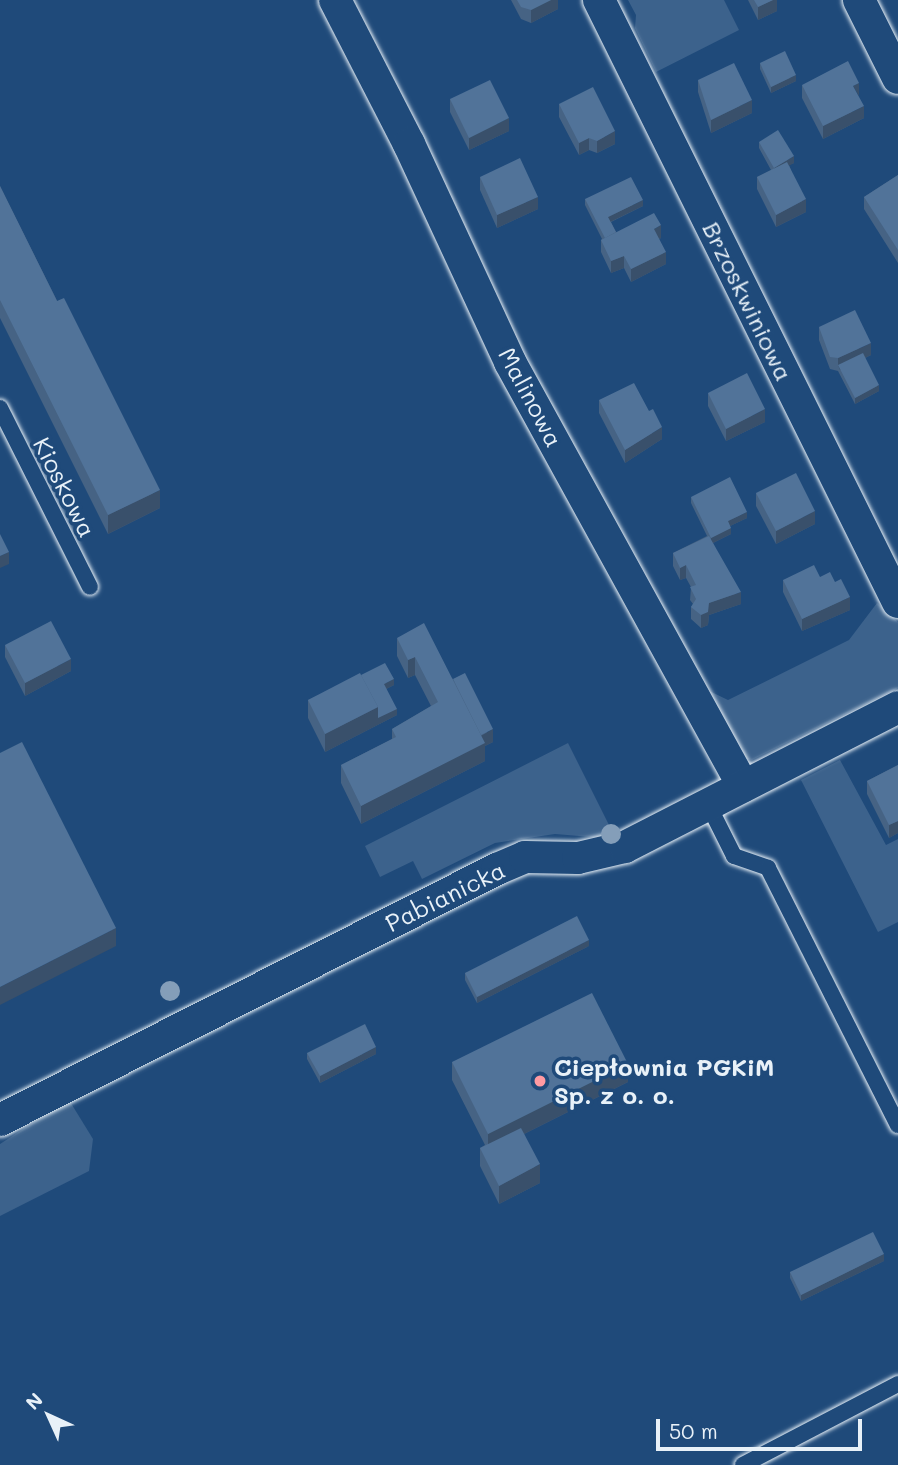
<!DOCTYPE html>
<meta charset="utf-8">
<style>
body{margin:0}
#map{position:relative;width:898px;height:1465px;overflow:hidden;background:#1f4a7a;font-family:Mali,sans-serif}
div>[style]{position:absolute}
.green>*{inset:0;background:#3c628c}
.roads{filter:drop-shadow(0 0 2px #e8f1f8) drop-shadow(0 0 2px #e8f1f8)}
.lane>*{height:16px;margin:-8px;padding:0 8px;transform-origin:8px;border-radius:8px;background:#1f4a7a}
.street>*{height:32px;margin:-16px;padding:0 16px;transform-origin:16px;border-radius:16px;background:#1f4a7a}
.trees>*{width:20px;height:20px;margin:-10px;border-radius:50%;background:#849eb9}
.wall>*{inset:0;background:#466384}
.shaded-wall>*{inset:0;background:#39506b}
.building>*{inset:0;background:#517399}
.dots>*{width:19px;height:19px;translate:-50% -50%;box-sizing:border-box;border:4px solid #1f4a7a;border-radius:50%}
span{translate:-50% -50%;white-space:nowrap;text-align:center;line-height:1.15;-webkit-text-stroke:7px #1f4a7a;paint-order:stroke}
.street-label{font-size:24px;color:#e8f1f8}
.poi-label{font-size:24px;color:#e8f1f8;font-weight:700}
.left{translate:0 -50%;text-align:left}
.north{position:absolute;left:14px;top:1381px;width:70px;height:70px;-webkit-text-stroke:5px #1f4a7a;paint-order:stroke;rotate:315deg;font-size:19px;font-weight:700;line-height:28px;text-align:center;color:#e8f1f8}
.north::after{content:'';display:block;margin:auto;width:24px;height:32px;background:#e8f1f8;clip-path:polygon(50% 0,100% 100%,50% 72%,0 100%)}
.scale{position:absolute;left:656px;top:1419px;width:206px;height:32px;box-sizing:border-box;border:4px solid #e8f1f8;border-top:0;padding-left:9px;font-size:21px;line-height:24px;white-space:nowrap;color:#e8f1f8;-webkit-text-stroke:5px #1f4a7a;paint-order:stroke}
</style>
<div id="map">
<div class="green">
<div style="clip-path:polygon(628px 0,724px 0,739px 30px,656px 72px,635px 28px,636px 15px)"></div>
<div style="clip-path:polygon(877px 603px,898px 622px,898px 688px,752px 760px,738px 757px,701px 687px,728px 700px,849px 640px)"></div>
<div style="clip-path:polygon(568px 743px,616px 839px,555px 834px,495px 843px,422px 879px,413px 861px,380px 877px,365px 846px)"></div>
<div style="clip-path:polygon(840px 760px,886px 845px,898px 839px,898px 922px,878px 932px,801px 780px)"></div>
<div style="clip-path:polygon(69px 1100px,93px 1139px,89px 1171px,0 1216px,0 1144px)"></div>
</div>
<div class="roads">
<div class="lane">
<div style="left:0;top:408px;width:200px;rotate:63.3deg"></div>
<div style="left:708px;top:804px;width:58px;rotate:63.4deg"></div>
<div style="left:734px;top:856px;width:36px;rotate:19deg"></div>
<div style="left:768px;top:868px;width:288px;rotate:63.2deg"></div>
<div style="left:743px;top:1465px;width:175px;rotate:-27.6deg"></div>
</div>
<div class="street">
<div style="left:335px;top:0;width:162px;rotate:62.8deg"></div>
<div style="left:409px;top:144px;width:240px;rotate:65.1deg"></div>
<div style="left:510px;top:362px;width:484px;rotate:61.2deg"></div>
<div style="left:599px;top:0;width:672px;rotate:63.59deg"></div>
<div style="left:859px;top:0;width:87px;rotate:63.4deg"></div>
<div style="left:0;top:1120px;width:557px;rotate:-26.8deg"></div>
<div style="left:497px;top:869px;width:30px;rotate:-23deg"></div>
<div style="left:525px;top:857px;width:53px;rotate:1.1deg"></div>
<div style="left:578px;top:858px;width:48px;rotate:-13.2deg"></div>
<div style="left:625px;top:847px;width:307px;rotate:-27.1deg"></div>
</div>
</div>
<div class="trees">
<div style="left:611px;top:834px"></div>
<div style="left:170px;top:991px"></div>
</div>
<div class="wall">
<div style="clip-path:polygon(511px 0,558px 0,558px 9px,531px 23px,521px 19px)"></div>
<div style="clip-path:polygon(748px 0,777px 0,777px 11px,758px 20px)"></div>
<div style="clip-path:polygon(760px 63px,796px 81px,771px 93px,760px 69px)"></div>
<div style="clip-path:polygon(698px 80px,752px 113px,711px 133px,698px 92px)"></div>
<div style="clip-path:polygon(802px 85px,864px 118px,823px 139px,802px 98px)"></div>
<div style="clip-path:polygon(450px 99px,509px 131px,469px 150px,450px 112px)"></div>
<div style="clip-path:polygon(559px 104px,615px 144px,597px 153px,589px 150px,579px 155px,559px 117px)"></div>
<div style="clip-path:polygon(759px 142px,794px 163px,789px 165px,806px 212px,776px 227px,757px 189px,757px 177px,771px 170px,759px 148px)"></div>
<div style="clip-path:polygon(898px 175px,898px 263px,864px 209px,864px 197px)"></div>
<div style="clip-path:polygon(480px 177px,538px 209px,497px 228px,480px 190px)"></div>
<div style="clip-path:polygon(0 186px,160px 508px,108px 534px,0 318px)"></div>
<div style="clip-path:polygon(585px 199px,643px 206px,611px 222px,616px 232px,661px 238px,659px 239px,666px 264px,631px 282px,624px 268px,611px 273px,601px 252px,601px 240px,602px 239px,585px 205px)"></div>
<div style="clip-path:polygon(819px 327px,871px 355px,865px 358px,879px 391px,855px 404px,838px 371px,830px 369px,819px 340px)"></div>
<div style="clip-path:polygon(708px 393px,765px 422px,726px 441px,708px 406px)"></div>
<div style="clip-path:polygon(599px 400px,662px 439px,625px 463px,599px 413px)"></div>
<div style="clip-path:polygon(756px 493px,815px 524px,776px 544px,756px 506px)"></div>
<div style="clip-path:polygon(691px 497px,747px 518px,730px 526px,731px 534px,713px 543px,741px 604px,709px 615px,708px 625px,701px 628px,691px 619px,691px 607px,693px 604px,690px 600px,691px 587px,686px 578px,680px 580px,673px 566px,673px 553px,707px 536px,691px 503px)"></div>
<div style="clip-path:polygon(820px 577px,850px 610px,802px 631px,783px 592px,783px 580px)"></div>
<div style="clip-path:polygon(397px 638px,453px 679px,493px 742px,485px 746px,485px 761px,361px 824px,341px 783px,341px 765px,392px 739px,392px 729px,431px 706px,415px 675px,408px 678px,397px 656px)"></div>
<div style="clip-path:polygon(5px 645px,71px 671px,25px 696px,5px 657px)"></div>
<div style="clip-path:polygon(361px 675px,394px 685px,386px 689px,397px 715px,325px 752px,308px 718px,308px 700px)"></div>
<div style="clip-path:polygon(898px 765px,898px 833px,889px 838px,867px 794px,867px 781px)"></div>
<div style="clip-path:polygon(589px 946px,477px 1003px,465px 980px,465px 973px)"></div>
<div style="clip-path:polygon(307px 1053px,376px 1054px,320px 1083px,307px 1059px)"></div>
<div style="clip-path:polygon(452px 1062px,628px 1082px,524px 1134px,540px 1183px,499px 1204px,480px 1166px,480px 1148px,485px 1145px,452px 1080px)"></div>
<div style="clip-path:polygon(884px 1261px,801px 1301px,790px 1278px,790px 1272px)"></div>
</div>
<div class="shaded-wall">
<div style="clip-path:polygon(551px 0,558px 0,558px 9px,531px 23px,531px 10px)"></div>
<div style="clip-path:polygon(773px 0,777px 0,777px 11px,758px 20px,758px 7px)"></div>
<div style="clip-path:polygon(796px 75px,796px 81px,771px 93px,771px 87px)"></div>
<div style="clip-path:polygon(859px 83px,859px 96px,853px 86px)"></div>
<div style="clip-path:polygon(752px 100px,752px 113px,711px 133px,711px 120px)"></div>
<div style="clip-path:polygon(864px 106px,864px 118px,823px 139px,823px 126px)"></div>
<div style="clip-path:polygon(509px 118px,509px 131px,469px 150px,469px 138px)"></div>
<div style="clip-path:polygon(615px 131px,615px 144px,597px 153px,597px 141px)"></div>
<div style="clip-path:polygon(589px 138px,589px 150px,579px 155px,579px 143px)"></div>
<div style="clip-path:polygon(794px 156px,794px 163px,774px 174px,774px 168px)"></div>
<div style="clip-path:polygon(538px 197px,538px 209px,497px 228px,497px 215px)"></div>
<div style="clip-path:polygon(806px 199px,806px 212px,776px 227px,776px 215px)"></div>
<div style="clip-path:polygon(643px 200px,643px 206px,608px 223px,608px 217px)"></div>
<div style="clip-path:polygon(661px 225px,661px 238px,654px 241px,654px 229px)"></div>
<div style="clip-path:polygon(666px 252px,666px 264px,631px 282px,631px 269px)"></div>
<div style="clip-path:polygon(624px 256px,624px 268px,611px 273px,611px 261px)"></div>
<div style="clip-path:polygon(871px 343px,871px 355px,840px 370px,838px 365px,838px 358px)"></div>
<div style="clip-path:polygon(879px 385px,879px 391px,855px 404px,855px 398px)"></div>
<div style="clip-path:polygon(765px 409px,765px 422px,726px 441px,726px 429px)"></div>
<div style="clip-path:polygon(662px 427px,662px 439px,625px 463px,625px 450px)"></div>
<div style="clip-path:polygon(160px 490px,160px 508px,108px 534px,108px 515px)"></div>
<div style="clip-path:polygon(815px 511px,815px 524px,776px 544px,776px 531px)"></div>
<div style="clip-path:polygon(747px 512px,747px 518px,728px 527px,728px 521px)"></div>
<div style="clip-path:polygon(731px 528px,731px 534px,711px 544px,711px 538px)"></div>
<div style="clip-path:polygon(9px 552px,9px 564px,0 568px,0 556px)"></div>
<div style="clip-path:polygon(686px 565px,686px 578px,680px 580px,680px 568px)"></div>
<div style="clip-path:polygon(741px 592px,741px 604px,709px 615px,708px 625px,701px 628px,701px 615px,709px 603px)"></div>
<div style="clip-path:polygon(850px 597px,850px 610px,802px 631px,802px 619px)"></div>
<div style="clip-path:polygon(415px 657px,415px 675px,408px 678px,408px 660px)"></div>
<div style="clip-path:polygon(71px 659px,71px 671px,25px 696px,25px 683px)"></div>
<div style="clip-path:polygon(394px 679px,394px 685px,384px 690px,384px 684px)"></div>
<div style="clip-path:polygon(378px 707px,397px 709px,397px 715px,325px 752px,325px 734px)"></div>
<div style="clip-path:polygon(493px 729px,493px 742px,485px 746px,485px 761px,361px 824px,361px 806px,479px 737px)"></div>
<div style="clip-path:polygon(898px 821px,898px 833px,889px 838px,889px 825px)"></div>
<div style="clip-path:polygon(116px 928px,116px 946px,0 1005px,0 987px)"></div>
<div style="clip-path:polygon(589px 940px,589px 946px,477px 1003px,477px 997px)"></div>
<div style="clip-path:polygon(376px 1047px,376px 1054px,320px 1083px,320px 1076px)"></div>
<div style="clip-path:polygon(628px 1064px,628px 1082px,488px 1152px,488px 1134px)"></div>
<div style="clip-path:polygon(540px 1164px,540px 1183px,499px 1204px,499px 1186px)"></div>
<div style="clip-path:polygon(884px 1254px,884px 1261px,801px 1301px,801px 1295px)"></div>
</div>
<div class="building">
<div style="clip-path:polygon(517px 0,551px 0,531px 10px,521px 7px)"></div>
<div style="clip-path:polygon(754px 0,773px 0,758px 7px)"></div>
<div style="clip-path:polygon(785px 51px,796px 75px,771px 87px,760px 63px)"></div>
<div style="clip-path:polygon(848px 61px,859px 83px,853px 86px,864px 106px,823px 126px,802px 85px)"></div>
<div style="clip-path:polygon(734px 63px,752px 100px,711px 120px,698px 80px)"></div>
<div style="clip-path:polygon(490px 80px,509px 118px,469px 138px,450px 99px)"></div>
<div style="clip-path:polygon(593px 87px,615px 131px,597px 141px,589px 138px,579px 143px,559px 104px)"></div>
<div style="clip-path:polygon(778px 130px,794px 156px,774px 168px,759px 142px)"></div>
<div style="clip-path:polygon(520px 158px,538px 197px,497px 215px,480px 177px)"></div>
<div style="clip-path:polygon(787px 162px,806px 199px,776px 215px,757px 177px)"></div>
<div style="clip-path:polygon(898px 175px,898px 250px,864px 197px)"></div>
<div style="clip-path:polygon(631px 177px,643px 200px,608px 217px,616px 232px,605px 238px,585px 199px)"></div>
<div style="clip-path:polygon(0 186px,57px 301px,64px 298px,160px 490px,108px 515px,0 300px)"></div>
<div style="clip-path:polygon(654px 213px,661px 225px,654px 229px,666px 252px,631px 269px,624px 256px,611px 261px,601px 240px)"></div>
<div style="clip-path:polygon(855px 310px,871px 343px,838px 358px,830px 357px,819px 327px)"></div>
<div style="clip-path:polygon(863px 353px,879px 385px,855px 398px,838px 365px)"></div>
<div style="clip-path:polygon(747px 373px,765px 409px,726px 429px,708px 393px)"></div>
<div style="clip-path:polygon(634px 383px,649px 411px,653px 409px,662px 427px,625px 450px,599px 400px)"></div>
<div style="clip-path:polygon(796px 473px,815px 511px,776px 531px,756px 493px)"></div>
<div style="clip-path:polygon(730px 477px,747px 512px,728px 521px,731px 528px,711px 538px,691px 497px)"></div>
<div style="clip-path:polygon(0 534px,9px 552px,0 556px)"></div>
<div style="clip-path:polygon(709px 536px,741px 592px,709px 603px,708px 612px,701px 615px,691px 607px,696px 599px,690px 587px,696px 585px,686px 565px,680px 568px,673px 553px)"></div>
<div style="clip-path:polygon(814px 565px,820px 577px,830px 572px,835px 582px,841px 579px,850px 597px,802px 619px,783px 580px)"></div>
<div style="clip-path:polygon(51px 621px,71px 659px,25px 683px,5px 645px)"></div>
<div style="clip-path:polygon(424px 623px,485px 743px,361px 806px,341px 765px,396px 737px,392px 729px,438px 702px,415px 657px,408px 660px,397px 638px)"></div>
<div style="clip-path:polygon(385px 663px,394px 679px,384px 684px,397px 709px,378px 718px,378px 707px,361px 675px)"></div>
<div style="clip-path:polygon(360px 673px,378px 707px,325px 734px,308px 700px)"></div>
<div style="clip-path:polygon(465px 673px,493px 729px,481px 735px,453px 679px)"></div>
<div style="clip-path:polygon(22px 742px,116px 928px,0 987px,0 753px)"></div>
<div style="clip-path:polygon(898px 765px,898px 821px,889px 825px,867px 781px)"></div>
<div style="clip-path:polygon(577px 916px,589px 940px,477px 997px,465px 973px)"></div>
<div style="clip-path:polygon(592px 993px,628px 1064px,488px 1134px,452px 1062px)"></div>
<div style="clip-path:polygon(365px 1024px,376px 1047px,320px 1076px,307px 1053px)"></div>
<div style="clip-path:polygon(521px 1128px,540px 1164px,499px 1186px,480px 1148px)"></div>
<div style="clip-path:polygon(873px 1232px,884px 1254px,801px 1295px,790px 1272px)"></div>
</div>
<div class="dots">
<div style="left:540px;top:1081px;background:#ff9aa2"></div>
</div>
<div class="street-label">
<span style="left:748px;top:301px;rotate:64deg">Brzoskwiniowa</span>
<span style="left:531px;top:397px;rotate:62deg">Malinowa</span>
<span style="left:65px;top:487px;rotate:63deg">Kioskowa</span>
<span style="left:445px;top:896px;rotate:-26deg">Pabianicka</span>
</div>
<div class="poi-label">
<span class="left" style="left:554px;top:1081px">Ciepłownia PGKiM<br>Sp. z o. o.</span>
</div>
<div class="north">N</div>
<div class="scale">50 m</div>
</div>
